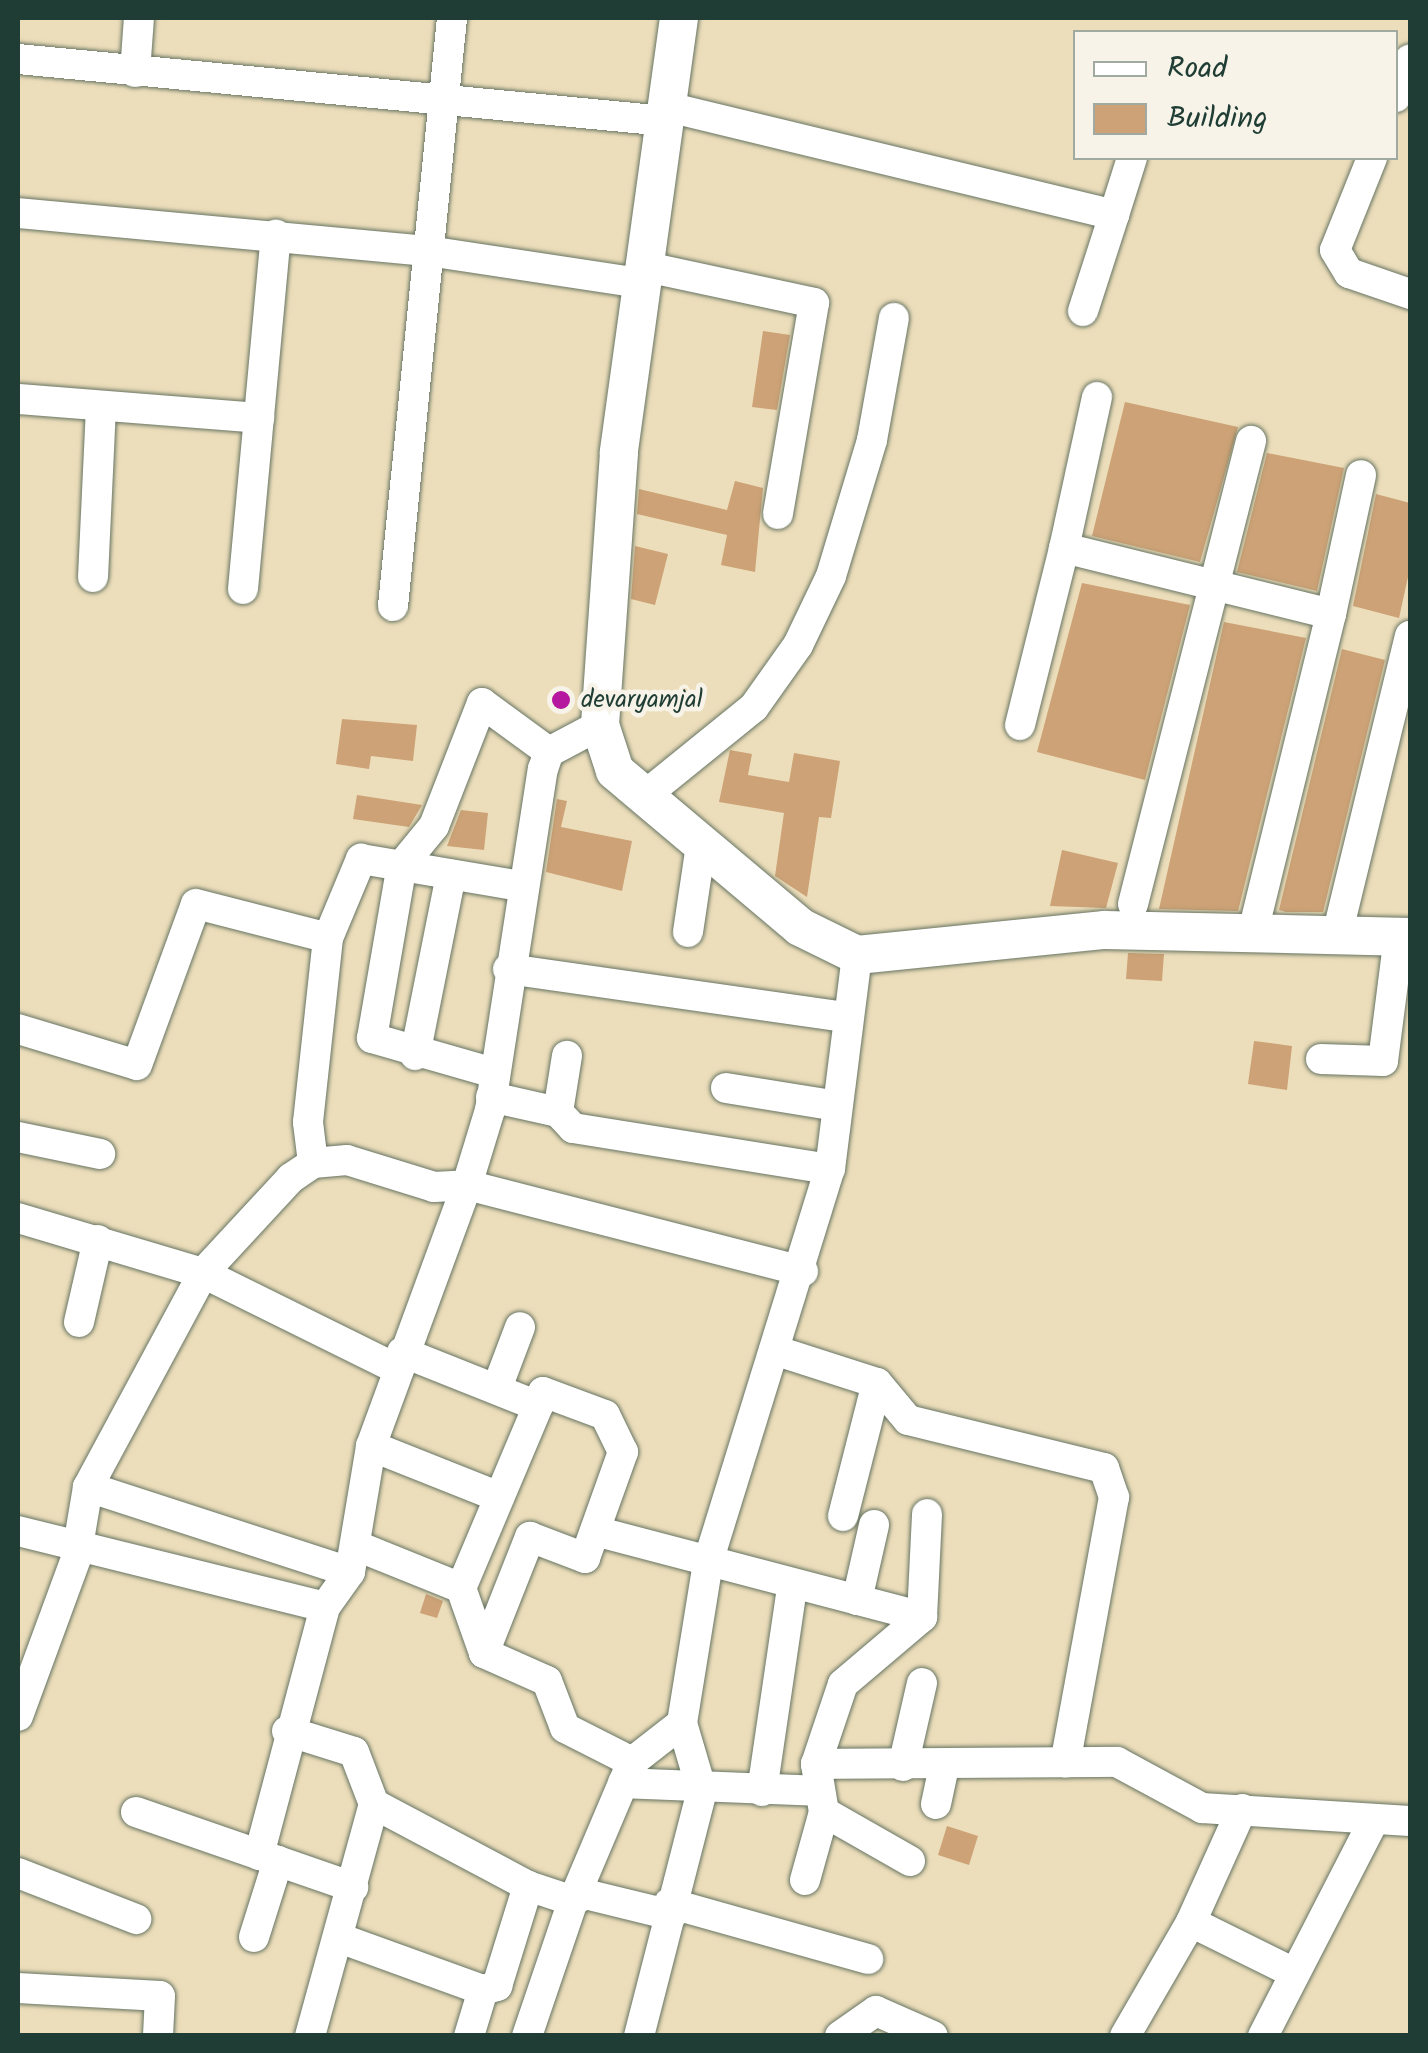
<!DOCTYPE html>
<style>
body{margin:0}
#map{position:relative;width:1428px;height:2053px;overflow:hidden;background:#eddebb;font-family:Kalam,sans-serif}
div>[style]{position:absolute}
.building>*{inset:0;background:#cca276}
.roads{filter:drop-shadow(0 0 2px #677563) drop-shadow(0 0 2px #677563)}
.minor>*{height:30px;margin:-15px;padding:0 15px;transform-origin:15px;border-radius:15px;background:#fff}
.major>*{height:38px;margin:-19px;padding:0 19px;transform-origin:19px;border-radius:19px;background:#fff}
.dots>*{width:28px;height:28px;translate:-50% -50%;box-sizing:border-box;border:5px solid #f7f3e8;border-radius:50%}
span{translate:-50% -50%;white-space:nowrap;text-align:center;line-height:1.15;-webkit-text-stroke:9px #f7f3e8;paint-order:stroke}
.poi-label{font-size:25px;color:#1f3d34}
.left{translate:0 -50%;text-align:left}
.frame{position:absolute;inset:0;border:20px solid #1f3d34;pointer-events:none}
.legend{position:absolute;left:1073px;top:30px;width:325px;height:130px;box-sizing:border-box;background:#f7f3e8;border:2px solid #a1aaa0;margin:0;padding:12px 18px;list-style:none;font-size:30px;color:#1f3d34}
.legend li{display:flex;align-items:center;gap:20px;height:50px}
.legend b{width:50px;border:2px solid #a1aaa0}
</style>
<div id="map">
<div class="building">
<div style="clip-path:polygon(763px 331px,790px 335px,777px 410px,752px 407px)"></div>
<div style="clip-path:polygon(1125px 402px,1238px 427px,1200px 562px,1092px 536px)"></div>
<div style="clip-path:polygon(1267px 453px,1344px 468px,1317px 591px,1237px 572px)"></div>
<div style="clip-path:polygon(735px 481px,763px 488px,755px 572px,721px 565px,727px 535px,637px 514px,639px 489px,727px 510px)"></div>
<div style="clip-path:polygon(1376px 494px,1410px 503px,1410px 568px,1399px 618px,1353px 606px)"></div>
<div style="clip-path:polygon(635px 546px,668px 554px,655px 605px,631px 599px)"></div>
<div style="clip-path:polygon(1082px 583px,1190px 605px,1145px 780px,1037px 752px)"></div>
<div style="clip-path:polygon(1224px 622px,1306px 638px,1238px 911px,1159px 909px)"></div>
<div style="clip-path:polygon(1342px 649px,1385px 660px,1323px 912px,1286px 912px,1279px 910px)"></div>
<div style="clip-path:polygon(342px 719px,417px 725px,413px 761px,371px 756px,369px 769px,336px 764px)"></div>
<div style="clip-path:polygon(730px 750px,752px 754px,748px 775px,789px 782px,794px 753px,840px 761px,831px 818px,819px 817px,807px 897px,775px 876px,784px 813px,719px 802px)"></div>
<div style="clip-path:polygon(357px 795px,422px 805px,409px 827px,353px 819px)"></div>
<div style="clip-path:polygon(557px 799px,567px 801px,561px 827px,632px 841px,622px 891px,546px 872px)"></div>
<div style="clip-path:polygon(461px 810px,488px 813px,484px 850px,447px 846px)"></div>
<div style="clip-path:polygon(1062px 850px,1118px 863px,1106px 908px,1050px 906px)"></div>
<div style="clip-path:polygon(1128px 953px,1164px 954px,1162px 981px,1126px 979px)"></div>
<div style="clip-path:polygon(1254px 1041px,1292px 1046px,1287px 1090px,1248px 1084px)"></div>
<div style="clip-path:polygon(426px 1594px,443px 1601px,437px 1618px,420px 1613px)"></div>
<div style="clip-path:polygon(947px 1826px,978px 1836px,969px 1865px,938px 1855px)"></div>
</div>
<div class="roads">
<div class="minor">
<div style="left:18px;top:59px;width:650px;rotate:5.47deg"></div>
<div style="left:135px;top:72px;width:54px;rotate:-85.8deg"></div>
<div style="left:1396px;top:97px;width:40px;rotate:-69.8deg"></div>
<div style="left:668px;top:107px;width:459px;rotate:13.6deg"></div>
<div style="left:1114px;top:215px;width:60px;rotate:-72.5deg"></div>
<div style="left:1372px;top:158px;width:99px;rotate:111.9deg"></div>
<div style="left:1335px;top:250px;width:27px;rotate:59deg"></div>
<div style="left:1349px;top:273px;width:65px;rotate:19deg"></div>
<div style="left:18px;top:213px;width:412px;rotate:5.3deg"></div>
<div style="left:428px;top:251px;width:214px;rotate:8.6deg"></div>
<div style="left:642px;top:266px;width:176px;rotate:12.1deg"></div>
<div style="left:814px;top:303px;width:214px;rotate:99.7deg"></div>
<div style="left:1083px;top:311px;width:101px;rotate:-72.1deg"></div>
<div style="left:1097px;top:397px;width:155px;rotate:102.3deg"></div>
<div style="left:1064px;top:548px;width:275px;rotate:13.9deg"></div>
<div style="left:1331px;top:614px;width:327px;rotate:103.8deg"></div>
<div style="left:18px;top:399px;width:242px;rotate:4.5deg"></div>
<div style="left:93px;top:577px;width:169px;rotate:-87.3deg"></div>
<div style="left:243px;top:589px;width:356px;rotate:-84.7deg"></div>
<div style="left:393px;top:606px;width:591px;rotate:-84.27deg"></div>
<div style="left:1331px;top:614px;width:142px;rotate:-77.8deg"></div>
<div style="left:1020px;top:725px;width:182px;rotate:-76deg"></div>
<div style="left:643px;top:797px;width:143px;rotate:-39deg"></div>
<div style="left:754px;top:707px;width:76px;rotate:-54.6deg"></div>
<div style="left:798px;top:645px;width:76px;rotate:-64.4deg"></div>
<div style="left:831px;top:576px;width:142px;rotate:-73.2deg"></div>
<div style="left:872px;top:440px;width:124px;rotate:-79.8deg"></div>
<div style="left:1133px;top:904px;width:478px;rotate:-75.7deg"></div>
<div style="left:688px;top:932px;width:88px;rotate:-81.5deg"></div>
<div style="left:1337px;top:935px;width:308px;rotate:-76.3deg"></div>
<div style="left:508px;top:969px;width:342px;rotate:8.1deg"></div>
<div style="left:18px;top:1029px;width:124px;rotate:16.8deg"></div>
<div style="left:137px;top:1065px;width:171px;rotate:-69.9deg"></div>
<div style="left:196px;top:904px;width:136px;rotate:14.4deg"></div>
<div style="left:415px;top:1055px;width:184px;rotate:-78.7deg"></div>
<div style="left:1321px;top:1059px;width:62px;rotate:1.8deg"></div>
<div style="left:1383px;top:1061px;width:126px;rotate:-82.7deg"></div>
<div style="left:494px;top:1073px;width:127px;rotate:-164deg"></div>
<div style="left:372px;top:1038px;width:176px;rotate:-80.2deg"></div>
<div style="left:402px;top:865px;width:50px;rotate:-50.6deg"></div>
<div style="left:434px;top:826px;width:132px;rotate:-68.7deg"></div>
<div style="left:482px;top:703px;width:83px;rotate:36.2deg"></div>
<div style="left:726px;top:1088px;width:112px;rotate:9.2deg"></div>
<div style="left:491px;top:1097px;width:69px;rotate:12.6deg"></div>
<div style="left:558px;top:1112px;width:22px;rotate:47deg"></div>
<div style="left:573px;top:1128px;width:260px;rotate:9.1deg"></div>
<div style="left:558px;top:1112px;width:57px;rotate:-80.9deg"></div>
<div style="left:18px;top:1137px;width:84px;rotate:11.7deg"></div>
<div style="left:313px;top:1163px;width:41px;rotate:-97deg"></div>
<div style="left:308px;top:1122px;width:185px;rotate:-83.8deg"></div>
<div style="left:328px;top:938px;width:86px;rotate:-67.3deg"></div>
<div style="left:361px;top:859px;width:161px;rotate:9.6deg"></div>
<div style="left:18px;top:1218px;width:193px;rotate:16.6deg"></div>
<div style="left:203px;top:1273px;width:216px;rotate:26.3deg"></div>
<div style="left:79px;top:1322px;width:84px;rotate:-77deg"></div>
<div style="left:774px;top:1350px;width:108px;rotate:17.8deg"></div>
<div style="left:877px;top:1383px;width:48px;rotate:50deg"></div>
<div style="left:908px;top:1420px;width:202px;rotate:13.8deg"></div>
<div style="left:1104px;top:1468px;width:31px;rotate:71deg"></div>
<div style="left:1114px;top:1497px;width:270px;rotate:100.4deg"></div>
<div style="left:402px;top:1352px;width:146px;rotate:21.7deg"></div>
<div style="left:538px;top:1406px;width:198px;rotate:112.9deg"></div>
<div style="left:497px;top:1388px;width:65px;rotate:-69.3deg"></div>
<div style="left:371px;top:1446px;width:138px;rotate:21.7deg"></div>
<div style="left:88px;top:1487px;width:275px;rotate:18deg"></div>
<div style="left:843px;top:1516px;width:137px;rotate:-75.7deg"></div>
<div style="left:18px;top:1531px;width:316px;rotate:13.9deg"></div>
<div style="left:595px;top:1531px;width:338px;rotate:14.7deg"></div>
<div style="left:357px;top:1546px;width:112px;rotate:22deg"></div>
<div style="left:461px;top:1588px;width:69px;rotate:70.5deg"></div>
<div style="left:484px;top:1653px;width:69px;rotate:24deg"></div>
<div style="left:547px;top:1681px;width:50px;rotate:69deg"></div>
<div style="left:565px;top:1728px;width:75px;rotate:26.9deg"></div>
<div style="left:857px;top:1600px;width:77px;rotate:-77.2deg"></div>
<div style="left:484px;top:1653px;width:125px;rotate:-68.4deg"></div>
<div style="left:530px;top:1537px;width:59px;rotate:20.9deg"></div>
<div style="left:585px;top:1558px;width:113px;rotate:-70.3deg"></div>
<div style="left:623px;top:1452px;width:41px;rotate:-115.9deg"></div>
<div style="left:605px;top:1415px;width:66px;rotate:-159.6deg"></div>
<div style="left:543px;top:1392px;width:15px;rotate:110deg"></div>
<div style="left:18px;top:1716px;width:168px;rotate:-69.8deg"></div>
<div style="left:76px;top:1558px;width:72px;rotate:-80.4deg"></div>
<div style="left:88px;top:1487px;width:243px;rotate:-61.7deg"></div>
<div style="left:203px;top:1273px;width:129px;rotate:-47.2deg"></div>
<div style="left:291px;top:1178px;width:27px;rotate:-34deg"></div>
<div style="left:313px;top:1163px;width:34px;rotate:-5deg"></div>
<div style="left:347px;top:1160px;width:91px;rotate:17.2deg"></div>
<div style="left:434px;top:1187px;width:33px;rotate:-3deg"></div>
<div style="left:467px;top:1185px;width:78px;rotate:-73deg"></div>
<div style="left:490px;top:1110px;width:345px;rotate:-81.2deg"></div>
<div style="left:543px;top:769px;width:18px;rotate:-71deg"></div>
<div style="left:549px;top:752px;width:58px;rotate:-27.9deg"></div>
<div style="left:287px;top:1731px;width:70px;rotate:17.4deg"></div>
<div style="left:354px;top:1752px;width:56px;rotate:69deg"></div>
<div style="left:374px;top:1804px;width:174px;rotate:28deg"></div>
<div style="left:528px;top:1886px;width:47px;rotate:18.4deg"></div>
<div style="left:573px;top:1901px;width:14px;rotate:-30deg"></div>
<div style="left:585px;top:1894px;width:89px;rotate:13.7deg"></div>
<div style="left:816px;top:1764px;width:301px;rotate:-0.4deg"></div>
<div style="left:1117px;top:1762px;width:97px;rotate:28.4deg"></div>
<div style="left:1202px;top:1808px;width:208px;rotate:3.6deg"></div>
<div style="left:903px;top:1766px;width:85px;rotate:-77.1deg"></div>
<div style="left:623px;top:1783px;width:197px;rotate:2.3deg"></div>
<div style="left:762px;top:1791px;width:206px;rotate:-81.6deg"></div>
<div style="left:936px;top:1804px;width:39px;rotate:-78deg"></div>
<div style="left:136px;top:1812px;width:230px;rotate:19.1deg"></div>
<div style="left:824px;top:1812px;width:99px;rotate:29.7deg"></div>
<div style="left:259px;top:1855px;width:257px;rotate:-75.1deg"></div>
<div style="left:325px;top:1607px;width:43px;rotate:-54.5deg"></div>
<div style="left:350px;top:1572px;width:128px;rotate:-80.5deg"></div>
<div style="left:371px;top:1446px;width:278px;rotate:-69.8deg"></div>
<div style="left:467px;top:1185px;width:347px;rotate:14.4deg"></div>
<div style="left:18px;top:1873px;width:127px;rotate:21.3deg"></div>
<div style="left:805px;top:1880px;width:71px;rotate:-74.4deg"></div>
<div style="left:824px;top:1812px;width:49px;rotate:-99.5deg"></div>
<div style="left:816px;top:1764px;width:84px;rotate:-71.4deg"></div>
<div style="left:843px;top:1684px;width:104px;rotate:-40.3deg"></div>
<div style="left:922px;top:1617px;width:103px;rotate:-87.2deg"></div>
<div style="left:669px;top:1903px;width:207px;rotate:15.7deg"></div>
<div style="left:1191px;top:1922px;width:115px;rotate:26.3deg"></div>
<div style="left:254px;top:1937px;width:80px;rotate:-72.5deg"></div>
<div style="left:342px;top:1939px;width:150px;rotate:19.9deg"></div>
<div style="left:18px;top:1988px;width:142px;rotate:3.2deg"></div>
<div style="left:160px;top:1996px;width:40px;rotate:92.9deg"></div>
<div style="left:310px;top:2036px;width:241px;rotate:-74.6deg"></div>
<div style="left:469px;top:2036px;width:48px;rotate:-73.1deg"></div>
<div style="left:483px;top:1990px;width:15px;rotate:-16deg"></div>
<div style="left:497px;top:1986px;width:105px;rotate:-72.8deg"></div>
<div style="left:527px;top:2036px;width:143px;rotate:-71.2deg"></div>
<div style="left:573px;top:1901px;width:151px;rotate:-67deg"></div>
<div style="left:632px;top:1762px;width:63px;rotate:-38deg"></div>
<div style="left:682px;top:1723px;width:163px;rotate:-80.8deg"></div>
<div style="left:708px;top:1562px;width:412px;rotate:-72.8deg"></div>
<div style="left:830px;top:1169px;width:216px;rotate:-82.8deg"></div>
<div style="left:639px;top:2036px;width:253px;rotate:-75.6deg"></div>
<div style="left:702px;top:1791px;width:71px;rotate:-106.4deg"></div>
<div style="left:840px;top:2036px;width:44px;rotate:-34.8deg"></div>
<div style="left:876px;top:2011px;width:62px;rotate:23.7deg"></div>
<div style="left:1125px;top:2036px;width:132px;rotate:-59.9deg"></div>
<div style="left:1191px;top:1922px;width:124px;rotate:-65.7deg"></div>
<div style="left:1263px;top:2036px;width:243px;rotate:-62.8deg"></div>
</div>
<div class="major">
<div style="left:679px;top:18px;width:439px;rotate:97.9deg"></div>
<div style="left:619px;top:453px;width:273px;rotate:94deg"></div>
<div style="left:600px;top:725px;width:48px;rotate:71.9deg"></div>
<div style="left:615px;top:771px;width:242px;rotate:40.1deg"></div>
<div style="left:800px;top:927px;width:64px;rotate:26.2deg"></div>
<div style="left:857px;top:955px;width:249px;rotate:-5.8deg"></div>
<div style="left:1105px;top:930px;width:305px;rotate:1.3deg"></div>
</div>
</div>
<div class="dots">
<div style="left:561px;top:700px;background:#b5179e"></div>
</div>
<div class="poi-label">
<span class="left" style="left:581px;top:700px">devaryamjal</span>
</div>
<div class="frame"></div>
<ul class="legend">
<li><b style="height:12px;background:#fff"></b>Road</li>
<li><b style="height:28px;background:#cca276"></b>Building</li>
</ul>
</div>
